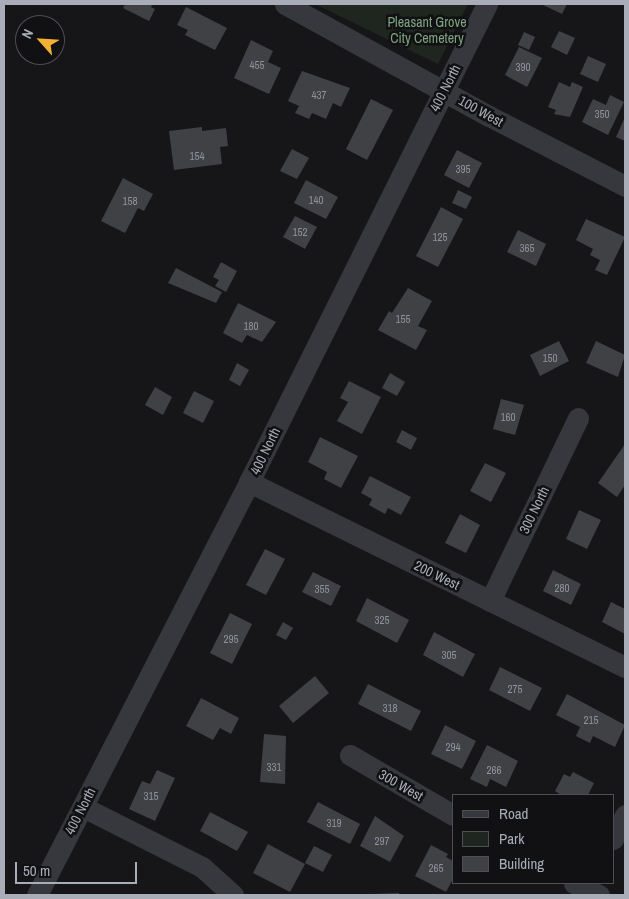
<!DOCTYPE html>
<style>
body{margin:0}
#map{position:relative;width:629px;height:899px;overflow:hidden;background:#161618;font-family:"Archivo Narrow",sans-serif}
div>[style]{position:absolute}
.green>*{inset:0;background:#1e261f}
.building>*{inset:0;background:#404145}
.minor>*{height:21px;margin:-10.5px;padding:0 10.5px;transform-origin:10.5px;border-radius:10.5px;background:#37383d}
span{translate:-50% -50%;white-space:nowrap;text-align:center;line-height:1.15;-webkit-text-stroke:5px #111113;paint-order:stroke}
.number-label{font-size:11px;color:#8e929b}
.number-label span{-webkit-text-stroke-width:0}
.park-label{font-size:14px;color:#7fa381}
.street-label{font-size:14px;color:#a8adb8}
.frame{position:absolute;inset:0;border:5px solid #a8adb8;pointer-events:none}
.legend{position:absolute;left:452px;top:794px;width:162px;height:90px;box-sizing:border-box;background:#111113;border:1px solid #4d4f55;margin:0;padding:6px 9px;list-style:none;font-size:15px;color:#a8adb8}
.legend li{display:flex;align-items:center;gap:10px;height:25px}
.legend b{width:25px;border:1px solid #4d4f55}
.north{position:absolute;left:15px;top:15px;width:50px;height:50px;box-sizing:border-box;background:#111113;border:1px solid #4d4f55;border-radius:50%;rotate:296deg;font-size:14px;font-weight:700;line-height:20px;text-align:center;color:#a8adb8}
.north::after{content:'';display:block;margin:auto;width:18px;height:22px;background:#f2b134;clip-path:polygon(50% 0,100% 100%,50% 72%,0 100%)}
.scale{position:absolute;left:15px;top:862px;width:122px;height:22px;box-sizing:border-box;border:2px solid #a8adb8;border-top:0;padding-left:6px;font-size:15px;line-height:18px;white-space:nowrap;color:#a8adb8;-webkit-text-stroke:4px #111113;paint-order:stroke}
</style>
<div id="map">
<div class="green">
<div style="clip-path:polygon(315px 4px,468px 4px,438px 64px)"></div>
</div>
<div class="building">
<div style="clip-path:polygon(125px 4px,153px 4px,151px 7px,155px 9px,149px 21px,123px 8px)"></div>
<div style="clip-path:polygon(541px 4px,567px 4px,562px 14px)"></div>
<div style="clip-path:polygon(186px 7px,227px 28px,215px 50px,185px 35px,188px 30px,177px 25px)"></div>
<div style="clip-path:polygon(559px 31px,575px 38px,567px 55px,551px 47px)"></div>
<div style="clip-path:polygon(524px 32px,535px 37px,529px 50px,518px 45px)"></div>
<div style="clip-path:polygon(251px 40px,273px 51px,268px 62px,281px 68px,269px 94px,234px 78px)"></div>
<div style="clip-path:polygon(519px 47px,542px 58px,527px 87px,505px 75px)"></div>
<div style="clip-path:polygon(588px 56px,606px 64px,598px 82px,580px 74px)"></div>
<div style="clip-path:polygon(302px 71px,350px 88px,341px 107px,333px 103px,326px 119px,312px 113px,309px 119px,295px 113px,299px 106px,288px 101px)"></div>
<div style="clip-path:polygon(559px 82px,570px 87px,572px 82px,583px 87px,570px 117px,554px 114px,556px 110px,548px 107px)"></div>
<div style="clip-path:polygon(610px 95px,624px 102px,608px 135px,582px 122px,593px 99px,606px 105px)"></div>
<div style="clip-path:polygon(371px 99px,393px 110px,367px 160px,346px 149px)"></div>
<div style="clip-path:polygon(625px 117px,625px 141px,616px 137px)"></div>
<div style="clip-path:polygon(202px 127px,202px 131px,226px 128px,228px 146px,220px 147px,222px 164px,174px 170px,169px 131px)"></div>
<div style="clip-path:polygon(292px 149px,309px 158px,297px 179px,280px 171px)"></div>
<div style="clip-path:polygon(457px 150px,482px 163px,469px 188px,444px 175px)"></div>
<div style="clip-path:polygon(123px 178px,153px 194px,144px 211px,138px 208px,125px 233px,101px 221px)"></div>
<div style="clip-path:polygon(306px 180px,338px 197px,326px 219px,294px 203px)"></div>
<div style="clip-path:polygon(458px 190px,472px 197px,466px 209px,452px 203px)"></div>
<div style="clip-path:polygon(441px 207px,463px 219px,438px 267px,416px 256px)"></div>
<div style="clip-path:polygon(295px 216px,317px 227px,305px 249px,283px 237px)"></div>
<div style="clip-path:polygon(586px 219px,625px 237px,607px 275px,595px 270px,600px 260px,590px 255px,593px 249px,576px 240px)"></div>
<div style="clip-path:polygon(518px 230px,546px 244px,536px 266px,507px 252px)"></div>
<div style="clip-path:polygon(221px 262px,237px 271px,226px 292px,215px 286px,219px 280px,213px 277px)"></div>
<div style="clip-path:polygon(176px 268px,222px 292px,216px 303px,168px 283px)"></div>
<div style="clip-path:polygon(408px 288px,432px 301px,418px 326px,427px 330px,416px 350px,378px 330px,389px 311px,392px 313px)"></div>
<div style="clip-path:polygon(238px 303px,276px 322px,262px 342px,247px 335px,242px 343px,223px 333px)"></div>
<div style="clip-path:polygon(559px 341px,569px 361px,540px 376px,530px 355px)"></div>
<div style="clip-path:polygon(596px 341px,625px 355px,618px 377px,586px 363px)"></div>
<div style="clip-path:polygon(237px 363px,249px 370px,240px 386px,229px 380px)"></div>
<div style="clip-path:polygon(390px 373px,405px 382px,397px 396px,382px 388px)"></div>
<div style="clip-path:polygon(349px 381px,381px 397px,362px 434px,337px 421px,348px 402px,340px 398px)"></div>
<div style="clip-path:polygon(155px 387px,172px 397px,163px 415px,145px 405px)"></div>
<div style="clip-path:polygon(194px 391px,214px 401px,203px 423px,183px 413px)"></div>
<div style="clip-path:polygon(501px 399px,524px 405px,515px 435px,493px 429px)"></div>
<div style="clip-path:polygon(402px 430px,417px 438px,411px 450px,396px 442px)"></div>
<div style="clip-path:polygon(320px 437px,358px 456px,341px 488px,324px 479px,327px 472px,308px 462px)"></div>
<div style="clip-path:polygon(625px 444px,625px 485px,617px 497px,598px 483px)"></div>
<div style="clip-path:polygon(485px 463px,506px 473px,491px 502px,470px 491px)"></div>
<div style="clip-path:polygon(370px 476px,411px 497px,401px 515px,388px 508px,385px 514px,369px 505px,372px 499px,361px 493px)"></div>
<div style="clip-path:polygon(579px 510px,601px 520px,587px 549px,566px 539px)"></div>
<div style="clip-path:polygon(460px 514px,480px 525px,466px 553px,445px 543px)"></div>
<div style="clip-path:polygon(265px 549px,285px 559px,266px 595px,246px 585px)"></div>
<div style="clip-path:polygon(553px 570px,581px 584px,571px 605px,543px 591px)"></div>
<div style="clip-path:polygon(313px 572px,341px 586px,331px 606px,302px 592px)"></div>
<div style="clip-path:polygon(367px 598px,409px 620px,397px 643px,356px 621px)"></div>
<div style="clip-path:polygon(611px 602px,625px 609px,625px 634px,602px 622px)"></div>
<div style="clip-path:polygon(230px 613px,252px 624px,232px 664px,210px 653px)"></div>
<div style="clip-path:polygon(283px 622px,293px 628px,286px 640px,276px 635px)"></div>
<div style="clip-path:polygon(434px 632px,475px 654px,463px 677px,423px 655px)"></div>
<div style="clip-path:polygon(500px 667px,542px 688px,530px 711px,489px 690px)"></div>
<div style="clip-path:polygon(315px 676px,329px 693px,293px 723px,279px 706px)"></div>
<div style="clip-path:polygon(368px 684px,421px 711px,411px 731px,358px 704px)"></div>
<div style="clip-path:polygon(567px 694px,625px 725px,615px 747px,593px 736px,590px 743px,576px 736px,580px 727px,556px 715px)"></div>
<div style="clip-path:polygon(201px 698px,239px 718px,231px 734px,220px 728px,213px 740px,186px 726px)"></div>
<div style="clip-path:polygon(445px 725px,476px 741px,462px 769px,431px 754px)"></div>
<div style="clip-path:polygon(264px 734px,286px 736px,285px 784px,260px 782px)"></div>
<div style="clip-path:polygon(487px 745px,518px 761px,506px 787px,490px 779px,487px 787px,470px 779px)"></div>
<div style="clip-path:polygon(157px 770px,175px 778px,155px 821px,129px 809px,142px 781px,150px 784px)"></div>
<div style="clip-path:polygon(573px 772px,594px 783px,588px 795px,561px 795px,555px 791px,564px 774px,570px 777px)"></div>
<div style="clip-path:polygon(318px 802px,360px 824px,350px 844px,307px 822px)"></div>
<div style="clip-path:polygon(210px 812px,248px 832px,237px 851px,200px 831px)"></div>
<div style="clip-path:polygon(375px 816px,404px 836px,390px 862px,360px 846px)"></div>
<div style="clip-path:polygon(268px 844px,305px 864px,290px 892px,253px 873px)"></div>
<div style="clip-path:polygon(431px 845px,448px 854px,446px 857px,453px 861px,453px 879px,446px 892px,415px 876px)"></div>
<div style="clip-path:polygon(314px 846px,332px 855px,323px 872px,305px 863px)"></div>
<div style="clip-path:polygon(399px 893px,399px 895px,371px 895px,371px 894px)"></div>
</div>
<div class="minor">
<div style="left:285px;top:4px;width:233px;rotate:28.8deg"></div>
<div style="left:489px;top:116px;width:153px;rotate:27.2deg"></div>
<div style="left:249px;top:482px;width:419px;rotate:26.2deg"></div>
<div style="left:490px;top:601px;width:203px;rotate:-64.3deg"></div>
<div style="left:350px;top:755px;width:119px;rotate:30.2deg"></div>
<div style="left:83px;top:807px;width:133px;rotate:26.8deg"></div>
<div style="left:202px;top:867px;width:42px;rotate:42.1deg"></div>
<div style="left:613px;top:839px;width:27px;rotate:-63deg"></div>
<div style="left:574px;top:883px;width:28px;rotate:26deg"></div>
<div style="left:37px;top:895px;width:464px;rotate:-62.8deg"></div>
<div style="left:249px;top:482px;width:534px;rotate:-63.53deg"></div>
</div>
<div class="number-label">
<span style="left:257px;top:65px">455</span>
<span style="left:523px;top:67px">390</span>
<span style="left:319px;top:95px">437</span>
<span style="left:602px;top:114px">350</span>
<span style="left:197px;top:156px">154</span>
<span style="left:463px;top:169px">395</span>
<span style="left:316px;top:200px">140</span>
<span style="left:130px;top:201px">158</span>
<span style="left:300px;top:232px">152</span>
<span style="left:440px;top:237px">125</span>
<span style="left:527px;top:248px">365</span>
<span style="left:403px;top:319px">155</span>
<span style="left:251px;top:326px">180</span>
<span style="left:550px;top:358px">150</span>
<span style="left:508px;top:417px">160</span>
<span style="left:562px;top:588px">280</span>
<span style="left:322px;top:589px">355</span>
<span style="left:382px;top:620px">325</span>
<span style="left:231px;top:639px">295</span>
<span style="left:449px;top:655px">305</span>
<span style="left:515px;top:689px">275</span>
<span style="left:390px;top:708px">318</span>
<span style="left:591px;top:720px">215</span>
<span style="left:453px;top:747px">294</span>
<span style="left:274px;top:767px">331</span>
<span style="left:494px;top:770px">266</span>
<span style="left:151px;top:796px">315</span>
<span style="left:334px;top:823px">319</span>
<span style="left:382px;top:841px">297</span>
<span style="left:436px;top:868px">265</span>
</div>
<div class="park-label">
<span style="left:427px;top:30px">Pleasant Grove<br>City Cemetery</span>
</div>
<div class="street-label">
<span style="left:445px;top:88px;rotate:-63deg">400 North</span>
<span style="left:481px;top:111px;rotate:29deg">100 West</span>
<span style="left:265px;top:451px;rotate:-64deg">400 North</span>
<span style="left:534px;top:510px;rotate:-64deg">300 North</span>
<span style="left:437px;top:575px;rotate:26deg">200 West</span>
<span style="left:401px;top:785px;rotate:30deg">300 West</span>
<span style="left:80px;top:811px;rotate:-63deg">400 North</span>
</div>
<div class="frame"></div>
<ul class="legend">
<li><b style="height:6px;background:#37383d"></b>Road</li>
<li><b style="height:14px;background:#1e261f"></b>Park</li>
<li><b style="height:14px;background:#404145"></b>Building</li>
</ul>
<div class="north">N</div>
<div class="scale">50 m</div>
</div>
